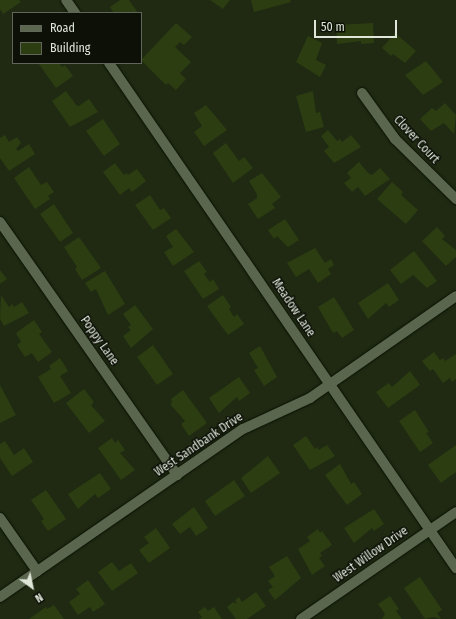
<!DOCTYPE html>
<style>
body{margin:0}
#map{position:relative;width:456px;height:619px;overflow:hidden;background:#202a13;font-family:"Fira Sans Condensed",sans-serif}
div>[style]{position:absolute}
.building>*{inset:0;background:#2b3d11}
.roads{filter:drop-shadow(0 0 1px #091201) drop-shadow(0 0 1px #091201)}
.minor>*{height:10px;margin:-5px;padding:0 5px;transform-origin:5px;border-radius:5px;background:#5b664e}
span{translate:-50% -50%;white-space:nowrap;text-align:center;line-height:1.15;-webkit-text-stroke:3px #0c1007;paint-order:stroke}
.street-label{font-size:12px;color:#e0e7d9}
.legend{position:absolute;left:12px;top:12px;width:130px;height:52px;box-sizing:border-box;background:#0c1007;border:1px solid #61665b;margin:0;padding:5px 7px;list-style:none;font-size:12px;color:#e0e7d9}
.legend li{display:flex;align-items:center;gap:8px;height:20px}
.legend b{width:20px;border:1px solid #61665b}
.north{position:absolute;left:12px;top:567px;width:40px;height:40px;-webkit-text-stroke:3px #0c1007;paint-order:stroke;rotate:147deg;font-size:11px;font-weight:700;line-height:16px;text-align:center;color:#e0e7d9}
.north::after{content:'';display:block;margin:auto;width:14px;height:18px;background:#e0e7d9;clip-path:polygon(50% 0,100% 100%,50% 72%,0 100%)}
.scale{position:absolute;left:314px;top:20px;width:83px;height:18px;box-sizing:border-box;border:2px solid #e0e7d9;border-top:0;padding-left:5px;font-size:12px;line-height:14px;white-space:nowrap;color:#e0e7d9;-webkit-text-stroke:3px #0c1007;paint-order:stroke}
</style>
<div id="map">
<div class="building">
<div style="clip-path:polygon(0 0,19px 0,21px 2px,3px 14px,0 9px)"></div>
<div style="clip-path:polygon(120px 0,129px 0,138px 13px,114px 13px,110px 7px)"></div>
<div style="clip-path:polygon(210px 0,230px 0,223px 9px)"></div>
<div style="clip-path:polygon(251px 0,290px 0,291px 2px,254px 12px)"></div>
<div style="clip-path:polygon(176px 23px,192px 37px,184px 45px,180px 42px,175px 47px,191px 62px,180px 73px,186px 79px,176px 90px,168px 83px,166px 85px,141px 60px)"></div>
<div style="clip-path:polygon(373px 23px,374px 43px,361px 44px,361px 41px,337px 44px,336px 25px)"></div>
<div style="clip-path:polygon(395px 33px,416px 51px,405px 63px,393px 54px,391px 56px,382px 48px)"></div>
<div style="clip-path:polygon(308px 36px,322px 43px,316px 60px,326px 65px,320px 77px,296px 62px)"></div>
<div style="clip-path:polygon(426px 61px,443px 82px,423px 95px,405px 75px)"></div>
<div style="clip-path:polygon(38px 63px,59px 63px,62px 67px,65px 65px,73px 76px,56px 88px)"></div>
<div style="clip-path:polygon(66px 91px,76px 105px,79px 106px,89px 99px,98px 112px,70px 127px,52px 101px)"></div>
<div style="clip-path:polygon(313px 91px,316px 113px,320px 112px,324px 127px,306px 132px,296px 96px)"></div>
<div style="clip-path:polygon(445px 103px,456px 115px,454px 134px,444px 123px,431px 131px,420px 119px,432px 108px,436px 111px)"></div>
<div style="clip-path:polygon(206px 105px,227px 130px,204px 146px,194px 132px,202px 126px,194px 113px)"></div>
<div style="clip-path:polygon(103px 119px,120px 144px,104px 156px,86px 131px)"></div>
<div style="clip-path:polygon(328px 130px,337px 141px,340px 139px,342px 142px,351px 135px,361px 147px,334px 163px,324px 151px,329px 147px,321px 136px)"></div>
<div style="clip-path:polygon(5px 135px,9px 142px,17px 137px,21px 143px,16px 149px,18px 151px,29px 144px,35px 154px,9px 171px,0 158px,0 138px)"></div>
<div style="clip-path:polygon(226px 143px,239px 161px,244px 157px,253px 168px,233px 183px,213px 153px)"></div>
<div style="clip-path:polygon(359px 162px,368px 173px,372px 175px,380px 168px,390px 179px,365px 196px,358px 187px,352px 192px,344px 183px,351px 178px,347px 173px)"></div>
<div style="clip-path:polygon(115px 163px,124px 175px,127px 173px,128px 175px,137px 169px,146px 181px,132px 192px,129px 188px,120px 195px,103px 172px)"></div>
<div style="clip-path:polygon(29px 167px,41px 185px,47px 182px,54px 192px,48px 196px,50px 199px,35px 209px,14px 178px)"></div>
<div style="clip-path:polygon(262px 173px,281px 197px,272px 204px,275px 208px,258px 219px,248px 204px,257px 198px,257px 194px,249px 181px)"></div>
<div style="clip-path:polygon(392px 182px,403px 192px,401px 195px,418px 210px,406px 224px,377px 199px)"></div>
<div style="clip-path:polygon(150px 195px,160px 210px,164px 208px,171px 218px,153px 230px,135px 205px)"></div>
<div style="clip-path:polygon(54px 204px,73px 233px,60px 242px,40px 214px)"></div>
<div style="clip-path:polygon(285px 219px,299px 240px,288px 247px,277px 236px,274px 239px,268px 230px)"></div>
<div style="clip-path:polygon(437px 227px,445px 236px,442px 239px,456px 250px,456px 257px,446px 266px,422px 241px)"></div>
<div style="clip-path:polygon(176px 229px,194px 252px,173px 266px,164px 252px,173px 247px,166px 236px)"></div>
<div style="clip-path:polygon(79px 237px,101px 268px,82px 280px,75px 269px,77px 267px,64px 247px)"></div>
<div style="clip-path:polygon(315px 248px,325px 263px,331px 259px,334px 265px,328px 269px,331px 274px,318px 283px,309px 269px,296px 277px,287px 263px)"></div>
<div style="clip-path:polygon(414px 251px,437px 281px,427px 288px,413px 275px,401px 284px,390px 270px)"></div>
<div style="clip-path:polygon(199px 261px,207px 272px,204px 274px,210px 282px,213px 279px,219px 289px,203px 299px,184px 271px)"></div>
<div style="clip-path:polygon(0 270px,7px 279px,0 284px)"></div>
<div style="clip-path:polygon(105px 271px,125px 304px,108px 315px,96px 289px,91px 292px,85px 283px)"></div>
<div style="clip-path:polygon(388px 283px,399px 300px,389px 307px,386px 303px,368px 319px,358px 303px)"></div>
<div style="clip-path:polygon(1px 295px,9px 307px,12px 304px,14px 307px,22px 302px,29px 313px,4px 326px,0 319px)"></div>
<div style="clip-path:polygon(223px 295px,231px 307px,229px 309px,234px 317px,237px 314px,244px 324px,228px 335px,207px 306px)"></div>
<div style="clip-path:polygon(334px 297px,354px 330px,342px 338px,337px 331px,333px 333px,318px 307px)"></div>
<div style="clip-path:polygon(135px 305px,153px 329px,131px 348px,123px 336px,131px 330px,128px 327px,131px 325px,123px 314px)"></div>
<div style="clip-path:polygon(34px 320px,42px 332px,39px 334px,52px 352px,38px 362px,32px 353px,25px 357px,17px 345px,21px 342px,16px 333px)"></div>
<div style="clip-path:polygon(153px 345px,173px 374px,157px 385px,137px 357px)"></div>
<div style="clip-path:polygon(260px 346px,277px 377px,264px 386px,254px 370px,258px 368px,249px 353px)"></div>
<div style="clip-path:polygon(434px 352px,440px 360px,443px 358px,445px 361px,456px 354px,456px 379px,452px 382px,450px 378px,443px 383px,433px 369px,430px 371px,422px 361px)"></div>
<div style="clip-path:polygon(60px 358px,68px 371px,60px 376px,71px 393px,54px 403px,38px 377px,51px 369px,49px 366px)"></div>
<div style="clip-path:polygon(410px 371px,420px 385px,388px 408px,376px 392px,389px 383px,392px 387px)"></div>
<div style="clip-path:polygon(239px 377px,250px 393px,239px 401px,237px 397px,219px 413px,209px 398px)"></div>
<div style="clip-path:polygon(0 385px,16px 415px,0 423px)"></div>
<div style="clip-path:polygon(84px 389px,94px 402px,91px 405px,105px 421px,89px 433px,66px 403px)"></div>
<div style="clip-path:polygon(183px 390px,207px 423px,189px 436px,181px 424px,185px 421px,170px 404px,172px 403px,171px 399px)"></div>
<div style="clip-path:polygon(415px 410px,429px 432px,426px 433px,433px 443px,420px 452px,399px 421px)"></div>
<div style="clip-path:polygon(306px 436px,315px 449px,317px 447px,319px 450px,327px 445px,335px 456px,310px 470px,293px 445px)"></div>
<div style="clip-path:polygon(112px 438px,115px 443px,118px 440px,125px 450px,120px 453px,135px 470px,121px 480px,98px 448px)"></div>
<div style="clip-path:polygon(5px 441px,14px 455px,24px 448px,33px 462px,12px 476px,0 458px,0 444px)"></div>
<div style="clip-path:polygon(456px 445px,456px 472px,441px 483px,428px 465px)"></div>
<div style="clip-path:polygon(268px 456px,280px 473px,251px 493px,241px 478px)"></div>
<div style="clip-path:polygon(340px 464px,351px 484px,354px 482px,362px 494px,347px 505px,325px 475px)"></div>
<div style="clip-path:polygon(100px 473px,111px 489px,98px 498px,95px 494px,78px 509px,68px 494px)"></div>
<div style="clip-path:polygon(234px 480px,245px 496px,215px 516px,205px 501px)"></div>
<div style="clip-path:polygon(46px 490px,66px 519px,48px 531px,41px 521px,44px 519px,31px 500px)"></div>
<div style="clip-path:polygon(194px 507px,208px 528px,196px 536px,190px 527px,180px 534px,172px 524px)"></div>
<div style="clip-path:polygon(374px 509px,384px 524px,374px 531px,372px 528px,354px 543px,344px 528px)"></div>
<div style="clip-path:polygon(156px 528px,170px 548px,149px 563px,139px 550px,149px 543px,144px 537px)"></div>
<div style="clip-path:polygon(318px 529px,320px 533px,322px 531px,332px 545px,320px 553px,322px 556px,319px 558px,325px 566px,312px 575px,298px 549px,310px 541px,307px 537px)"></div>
<div style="clip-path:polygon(287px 556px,301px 578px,275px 600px,268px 590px,273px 587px,268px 581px,275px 576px,269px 567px)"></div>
<div style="clip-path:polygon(112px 562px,119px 571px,131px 563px,138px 573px,112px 591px,98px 572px)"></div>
<div style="clip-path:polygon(420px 577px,442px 610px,437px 613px,441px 619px,433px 617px,425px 619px,404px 588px)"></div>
<div style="clip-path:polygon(88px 580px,105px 604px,93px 612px,90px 607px,78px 615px,69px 602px,80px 594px,76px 589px)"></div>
<div style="clip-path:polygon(256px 592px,266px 606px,247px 619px,236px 619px,227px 607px,233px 602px,237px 604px,235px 600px,239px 597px,242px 602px)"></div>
<div style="clip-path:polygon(390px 596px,399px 609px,396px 611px,402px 619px,382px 619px,385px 614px,378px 604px)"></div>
<div style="clip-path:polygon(54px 605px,64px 619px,29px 619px,46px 607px,47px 609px)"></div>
<div style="clip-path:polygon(205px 607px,208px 611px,214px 607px,222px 619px,199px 619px,202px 617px,198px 612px)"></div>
</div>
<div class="roads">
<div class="minor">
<div style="left:66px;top:0;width:16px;rotate:55deg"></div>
<div style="left:109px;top:63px;width:613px;rotate:55.51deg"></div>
<div style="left:362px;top:93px;width:57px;rotate:54.3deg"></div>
<div style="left:395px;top:139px;width:86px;rotate:44.5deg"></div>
<div style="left:0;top:222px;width:309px;rotate:55deg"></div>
<div style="left:0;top:518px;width:65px;rotate:55.1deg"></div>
<div style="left:0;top:597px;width:295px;rotate:-34.7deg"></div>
<div style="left:243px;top:429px;width:74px;rotate:-24.8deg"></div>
<div style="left:310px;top:398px;width:178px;rotate:-34.9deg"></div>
<div style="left:301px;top:619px;width:188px;rotate:-34.6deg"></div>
</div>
</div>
<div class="street-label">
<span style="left:416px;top:140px;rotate:47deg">Clover Court</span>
<span style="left:293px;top:308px;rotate:56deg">Meadow Lane</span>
<span style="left:99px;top:341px;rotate:55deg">Poppy Lane</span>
<span style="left:199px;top:445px;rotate:-34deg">West Sandbank Drive</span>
<span style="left:371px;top:555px;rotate:-35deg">West Willow Drive</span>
</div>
<ul class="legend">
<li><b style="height:5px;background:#5b664e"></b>Road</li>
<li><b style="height:11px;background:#2b3d11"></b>Building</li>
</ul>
<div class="north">N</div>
<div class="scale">50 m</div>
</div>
